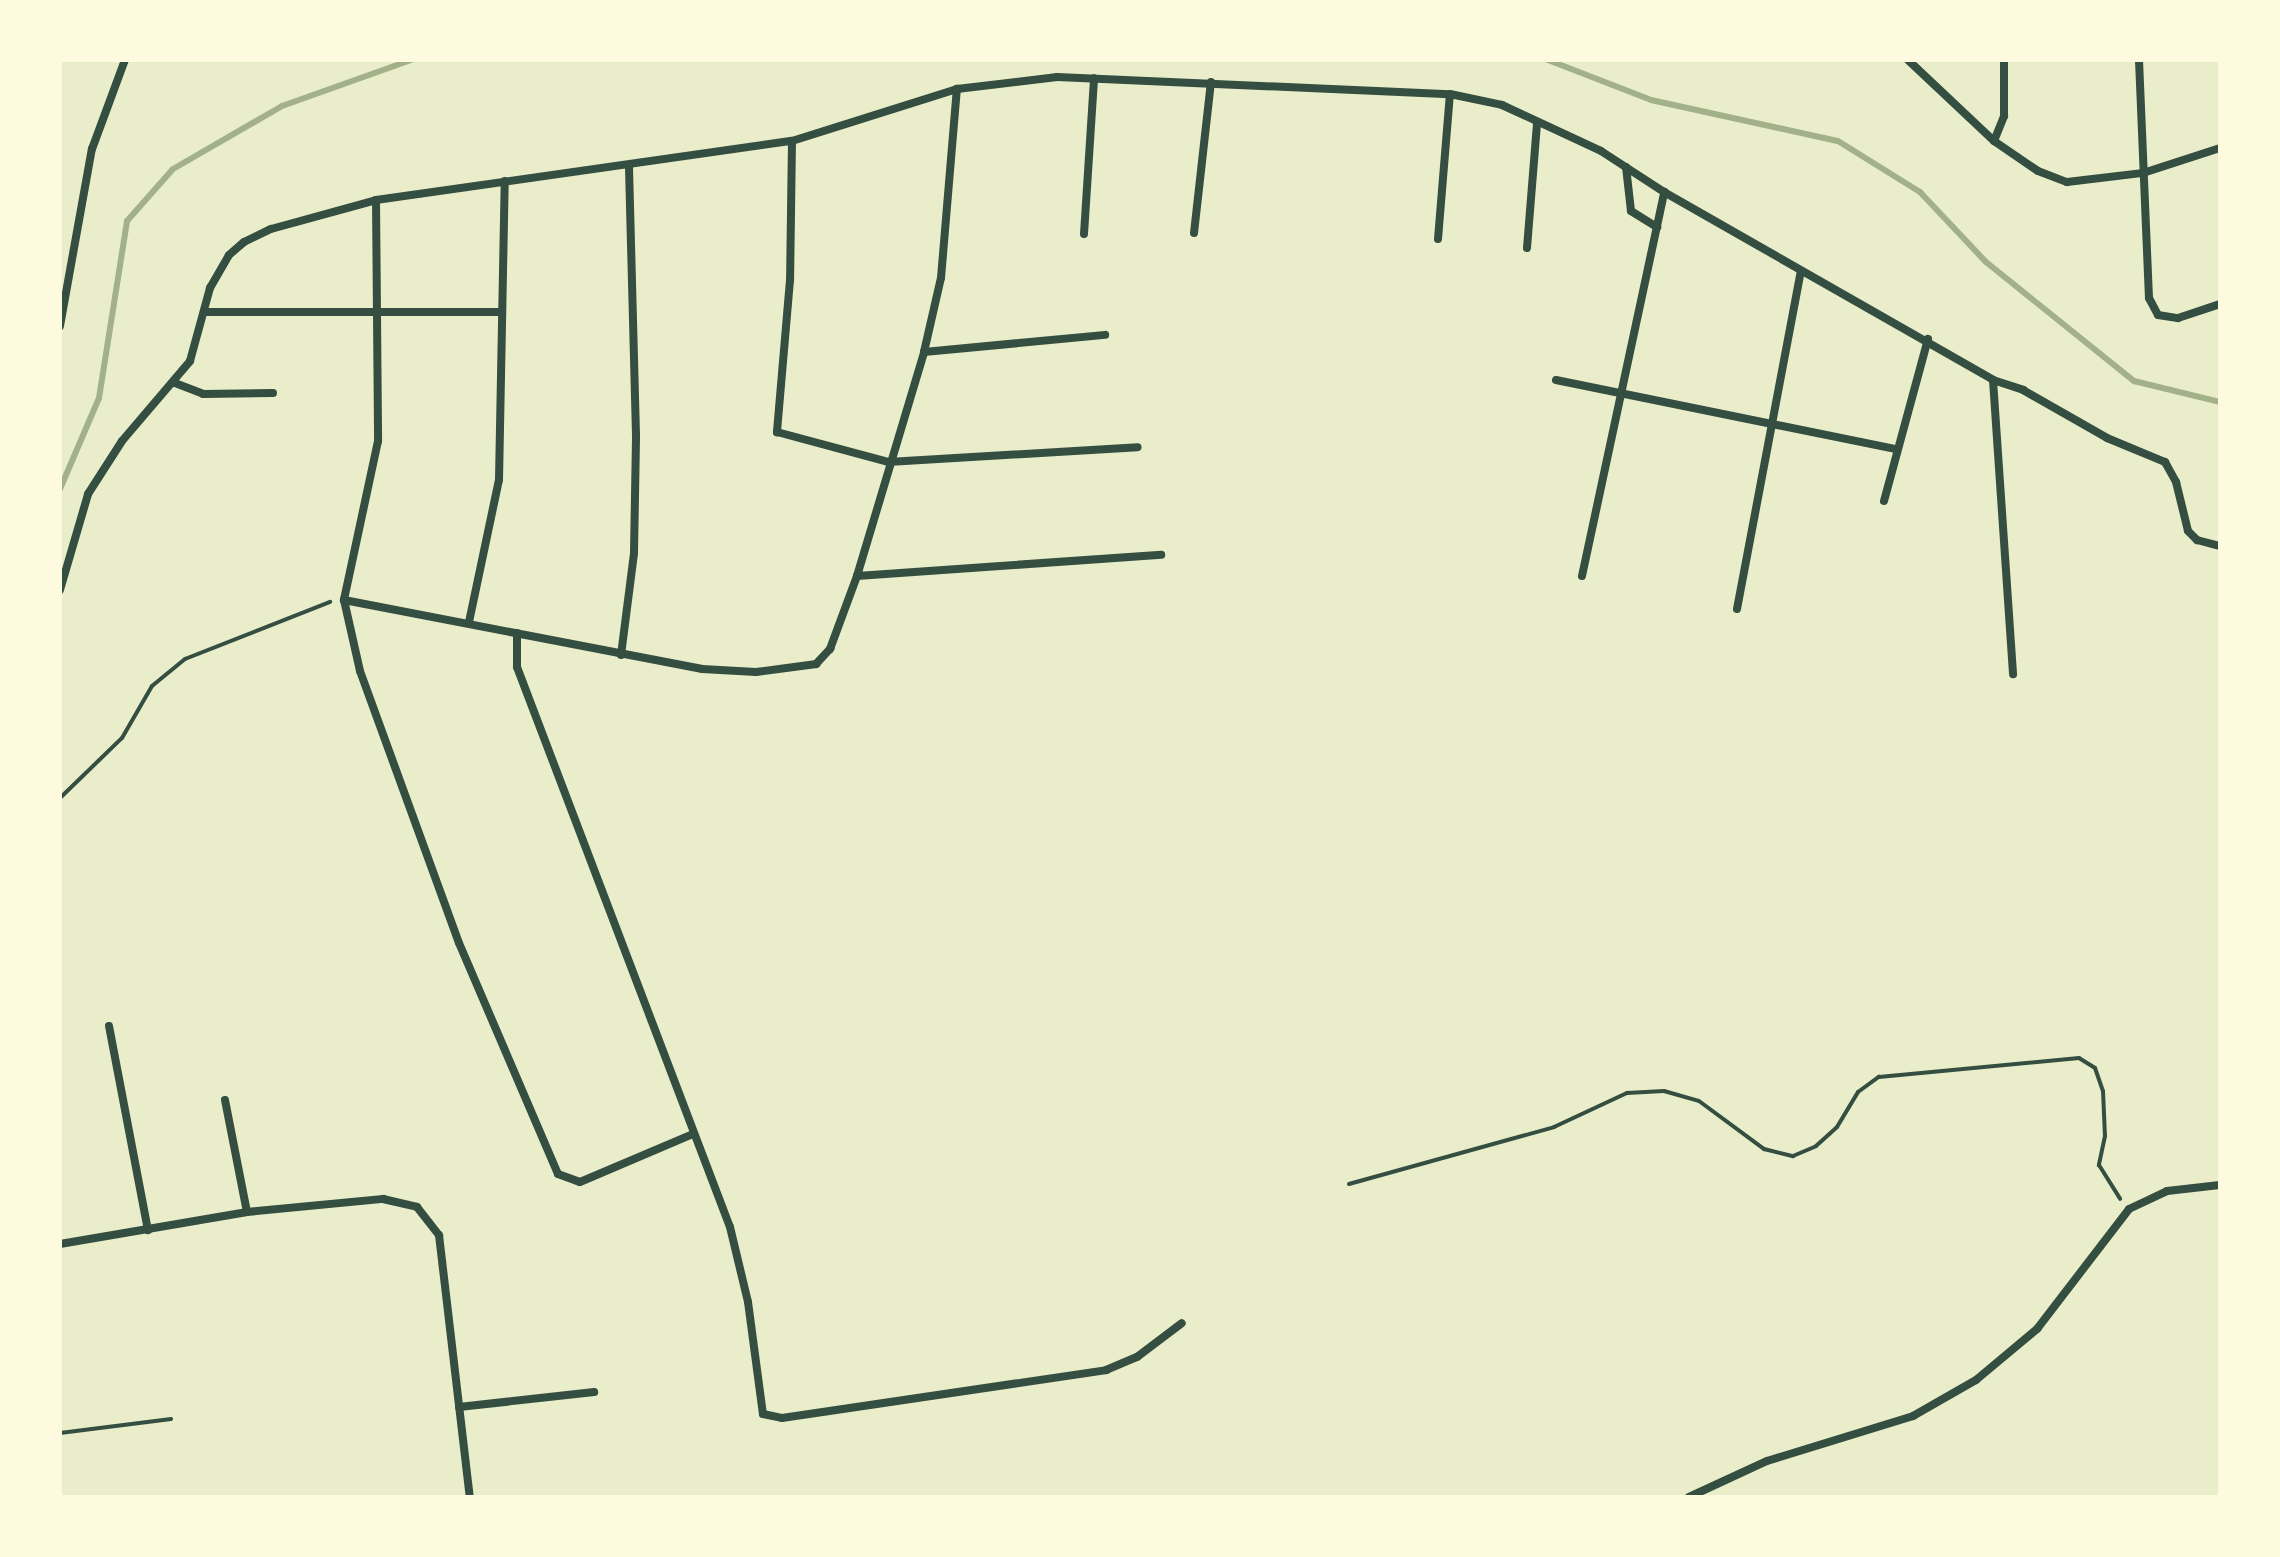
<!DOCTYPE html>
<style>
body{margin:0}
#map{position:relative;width:2280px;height:1557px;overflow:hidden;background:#e9edc9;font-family:Inter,sans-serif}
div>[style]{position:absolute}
.stream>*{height:6px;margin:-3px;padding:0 3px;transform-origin:3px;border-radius:3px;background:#a3b18a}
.path>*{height:4px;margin:-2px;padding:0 2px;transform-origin:2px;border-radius:2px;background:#344e41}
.minor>*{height:8px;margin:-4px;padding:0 4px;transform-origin:4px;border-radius:4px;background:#344e41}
span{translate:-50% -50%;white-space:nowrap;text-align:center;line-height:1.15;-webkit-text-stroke:7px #fefae0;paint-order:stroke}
.frame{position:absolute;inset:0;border:62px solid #fefae0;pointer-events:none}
</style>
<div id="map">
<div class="stream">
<div style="left:1548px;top:60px;width:110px;rotate:21.2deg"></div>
<div style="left:1651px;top:100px;width:191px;rotate:12.4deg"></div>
<div style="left:1838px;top:141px;width:97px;rotate:31.9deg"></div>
<div style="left:1920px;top:192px;width:96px;rotate:46.7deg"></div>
<div style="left:1986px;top:262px;width:190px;rotate:38.8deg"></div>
<div style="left:2134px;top:381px;width:89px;rotate:13.7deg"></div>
<div style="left:60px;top:489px;width:99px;rotate:-66.8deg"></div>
<div style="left:99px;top:398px;width:179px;rotate:-81deg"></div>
<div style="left:127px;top:221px;width:69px;rotate:-48.5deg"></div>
<div style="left:173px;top:169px;width:126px;rotate:-30deg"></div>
<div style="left:282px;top:106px;width:137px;rotate:-19.6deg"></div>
</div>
<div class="path">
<div style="left:60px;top:798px;width:86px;rotate:-44.1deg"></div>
<div style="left:122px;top:738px;width:60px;rotate:-60deg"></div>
<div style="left:152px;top:686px;width:43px;rotate:-39.3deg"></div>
<div style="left:185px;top:659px;width:156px;rotate:-21.5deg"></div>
<div style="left:1349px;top:1184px;width:213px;rotate:-15.5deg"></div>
<div style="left:1554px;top:1127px;width:81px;rotate:-25deg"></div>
<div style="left:1627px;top:1093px;width:37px;rotate:-3deg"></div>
<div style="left:1664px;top:1091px;width:36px;rotate:16deg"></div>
<div style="left:1699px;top:1101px;width:81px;rotate:36.4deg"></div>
<div style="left:1764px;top:1149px;width:30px;rotate:14deg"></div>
<div style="left:1793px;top:1156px;width:25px;rotate:-23deg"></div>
<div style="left:1816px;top:1146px;width:28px;rotate:-42deg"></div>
<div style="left:1837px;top:1127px;width:41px;rotate:-59deg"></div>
<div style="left:1858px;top:1092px;width:26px;rotate:-36deg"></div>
<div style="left:1879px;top:1077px;width:201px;rotate:-5.4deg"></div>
<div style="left:2079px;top:1058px;width:19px;rotate:32deg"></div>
<div style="left:2095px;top:1068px;width:24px;rotate:71deg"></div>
<div style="left:2103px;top:1091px;width:45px;rotate:87.5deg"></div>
<div style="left:2105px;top:1136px;width:30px;rotate:102deg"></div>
<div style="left:2099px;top:1165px;width:40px;rotate:58deg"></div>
<div style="left:60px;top:1433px;width:112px;rotate:-7.2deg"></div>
</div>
<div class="minor">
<div style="left:1908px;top:60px;width:118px;rotate:43.3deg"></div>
<div style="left:1994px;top:141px;width:53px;rotate:34.3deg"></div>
<div style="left:2038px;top:171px;width:31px;rotate:21deg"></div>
<div style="left:2067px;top:182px;width:77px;rotate:-6.8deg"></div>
<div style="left:2143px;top:173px;width:81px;rotate:-18deg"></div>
<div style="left:2139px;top:60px;width:238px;rotate:87.6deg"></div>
<div style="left:2149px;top:298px;width:19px;rotate:62deg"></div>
<div style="left:2158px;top:315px;width:20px;rotate:9deg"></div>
<div style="left:2178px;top:318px;width:44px;rotate:-18.4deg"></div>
<div style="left:792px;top:141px;width:139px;rotate:90.8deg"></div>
<div style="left:790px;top:280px;width:153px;rotate:94.9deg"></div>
<div style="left:777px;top:432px;width:115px;rotate:15.1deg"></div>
<div style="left:888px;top:462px;width:250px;rotate:-3.4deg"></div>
<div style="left:1994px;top:141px;width:27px;rotate:-68deg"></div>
<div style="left:2004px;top:116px;width:56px;rotate:-90deg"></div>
<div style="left:1626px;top:167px;width:44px;rotate:83.5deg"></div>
<div style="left:1631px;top:211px;width:31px;rotate:32deg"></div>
<div style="left:376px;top:200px;width:241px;rotate:89.5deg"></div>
<div style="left:378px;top:441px;width:163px;rotate:102.1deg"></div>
<div style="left:344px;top:600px;width:73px;rotate:77.3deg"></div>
<div style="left:360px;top:671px;width:289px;rotate:70deg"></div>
<div style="left:459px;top:943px;width:251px;rotate:66.8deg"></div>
<div style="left:558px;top:1174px;width:23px;rotate:20deg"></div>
<div style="left:580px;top:1182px;width:123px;rotate:-23deg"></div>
<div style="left:1194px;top:233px;width:152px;rotate:-83.6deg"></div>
<div style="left:1084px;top:234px;width:156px;rotate:-86.3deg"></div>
<div style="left:1438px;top:239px;width:145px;rotate:-85.3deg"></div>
<div style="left:1527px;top:248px;width:125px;rotate:-85.4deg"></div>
<div style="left:204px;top:312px;width:296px"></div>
<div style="left:60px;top:326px;width:180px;rotate:-79.8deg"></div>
<div style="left:92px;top:149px;width:95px;rotate:-69.7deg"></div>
<div style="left:924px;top:352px;width:182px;rotate:-5.4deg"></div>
<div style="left:1556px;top:380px;width:347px;rotate:11.5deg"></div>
<div style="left:1993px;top:380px;width:295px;rotate:86.1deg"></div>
<div style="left:175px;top:383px;width:30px;rotate:21deg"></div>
<div style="left:203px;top:394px;width:70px;rotate:-0.8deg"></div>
<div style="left:1884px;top:501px;width:168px;rotate:-74.8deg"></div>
<div style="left:857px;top:576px;width:305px;rotate:-4deg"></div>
<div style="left:1582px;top:576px;width:393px;rotate:-77.9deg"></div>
<div style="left:60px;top:590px;width:100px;rotate:-73.7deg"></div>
<div style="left:88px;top:494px;width:63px;rotate:-57.3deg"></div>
<div style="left:122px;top:441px;width:105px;rotate:-49.6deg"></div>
<div style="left:190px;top:361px;width:76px;rotate:-74.7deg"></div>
<div style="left:210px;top:288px;width:38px;rotate:-60deg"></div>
<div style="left:229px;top:255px;width:20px;rotate:-41deg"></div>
<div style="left:244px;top:242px;width:30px;rotate:-26deg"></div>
<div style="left:271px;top:229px;width:109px;rotate:-15.4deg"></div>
<div style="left:376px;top:200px;width:420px;rotate:-8.1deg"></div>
<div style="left:792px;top:141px;width:173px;rotate:-17.5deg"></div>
<div style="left:957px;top:89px;width:101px;rotate:-6.8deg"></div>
<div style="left:1057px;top:77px;width:393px;rotate:2.5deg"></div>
<div style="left:1450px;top:94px;width:53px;rotate:11.9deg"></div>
<div style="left:1502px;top:105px;width:109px;rotate:24.9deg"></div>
<div style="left:1601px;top:151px;width:75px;rotate:33.1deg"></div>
<div style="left:1664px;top:192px;width:379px;rotate:29.7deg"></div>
<div style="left:1993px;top:380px;width:32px;rotate:18deg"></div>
<div style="left:2023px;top:390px;width:97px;rotate:29.7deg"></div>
<div style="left:2107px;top:438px;width:63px;rotate:22.5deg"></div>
<div style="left:2165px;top:462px;width:23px;rotate:61deg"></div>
<div style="left:2176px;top:482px;width:50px;rotate:76.2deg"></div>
<div style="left:2188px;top:531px;width:13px;rotate:45deg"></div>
<div style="left:2197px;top:540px;width:24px;rotate:15deg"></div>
<div style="left:344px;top:600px;width:365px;rotate:10.9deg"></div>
<div style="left:702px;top:669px;width:54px;rotate:3.2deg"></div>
<div style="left:756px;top:672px;width:61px;rotate:-7.6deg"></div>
<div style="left:816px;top:664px;width:21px;rotate:-47deg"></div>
<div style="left:830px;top:649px;width:78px;rotate:-69.7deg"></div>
<div style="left:857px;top:576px;width:234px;rotate:-73.3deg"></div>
<div style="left:924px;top:352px;width:76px;rotate:-77.1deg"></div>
<div style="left:941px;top:278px;width:190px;rotate:-85.2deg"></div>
<div style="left:1737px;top:609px;width:344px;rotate:-79.3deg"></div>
<div style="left:469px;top:622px;width:145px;rotate:-78.1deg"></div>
<div style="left:499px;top:480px;width:299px;rotate:-88.9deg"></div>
<div style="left:517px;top:633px;width:34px;rotate:90deg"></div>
<div style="left:517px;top:667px;width:599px;rotate:69.18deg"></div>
<div style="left:730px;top:1227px;width:77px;rotate:76.5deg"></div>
<div style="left:748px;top:1302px;width:113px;rotate:82.4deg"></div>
<div style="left:763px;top:1414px;width:19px;rotate:12deg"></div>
<div style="left:782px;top:1418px;width:328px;rotate:-8.4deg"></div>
<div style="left:1106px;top:1370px;width:34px;rotate:-23deg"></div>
<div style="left:1137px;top:1357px;width:56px;rotate:-37.1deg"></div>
<div style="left:621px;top:655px;width:103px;rotate:-82.7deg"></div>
<div style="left:634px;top:553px;width:118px;rotate:-89deg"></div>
<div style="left:636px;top:435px;width:268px;rotate:-91.5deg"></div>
<div style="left:109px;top:1026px;width:208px;rotate:79.2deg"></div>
<div style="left:225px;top:1100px;width:114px;rotate:78.9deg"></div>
<div style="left:60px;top:1244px;width:190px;rotate:-9.7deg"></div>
<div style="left:247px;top:1212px;width:137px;rotate:-5.5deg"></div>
<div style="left:383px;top:1199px;width:35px;rotate:13deg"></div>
<div style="left:417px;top:1207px;width:36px;rotate:52deg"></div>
<div style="left:439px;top:1235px;width:264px;rotate:83.3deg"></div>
<div style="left:459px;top:1407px;width:136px;rotate:-6.3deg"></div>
<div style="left:1689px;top:1497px;width:86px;rotate:-24.8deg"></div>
<div style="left:1767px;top:1461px;width:153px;rotate:-17.1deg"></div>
<div style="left:1913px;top:1416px;width:73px;rotate:-29.7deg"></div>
<div style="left:1976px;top:1380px;width:80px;rotate:-39.9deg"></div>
<div style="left:2037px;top:1329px;width:151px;rotate:-52.5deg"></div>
<div style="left:2129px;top:1209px;width:42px;rotate:-25.3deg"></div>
<div style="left:2167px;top:1191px;width:53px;rotate:-6.5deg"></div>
</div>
<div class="frame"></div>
</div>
